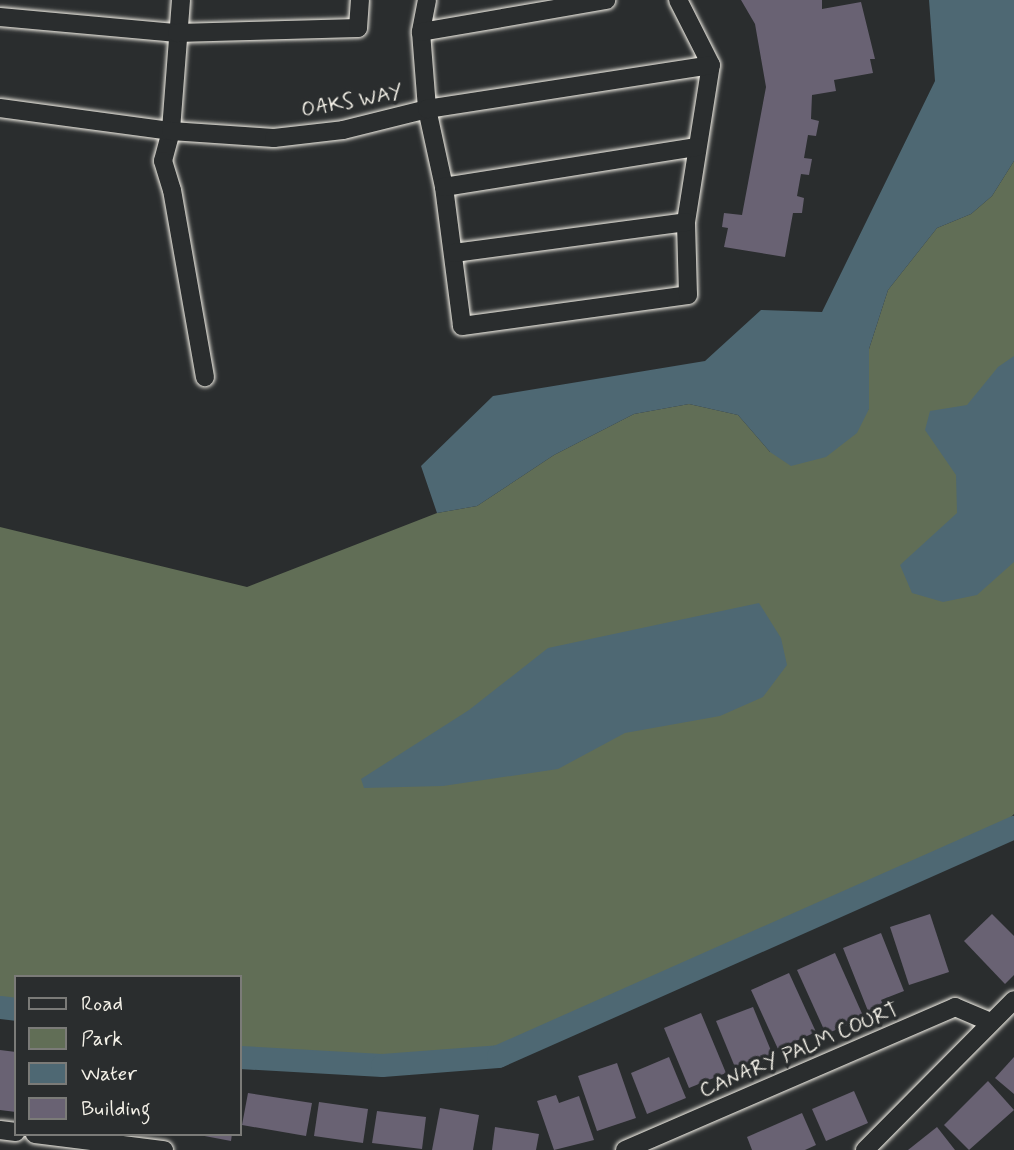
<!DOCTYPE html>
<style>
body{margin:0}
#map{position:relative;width:1014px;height:1150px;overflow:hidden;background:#2a2d2e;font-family:Mynerve,sans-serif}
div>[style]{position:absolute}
.green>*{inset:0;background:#616e56}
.water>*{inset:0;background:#4e6873}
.canal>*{height:23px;margin:-11.5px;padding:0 11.5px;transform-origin:11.5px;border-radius:11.5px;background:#4e6873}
.building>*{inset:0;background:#696273}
.roads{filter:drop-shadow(0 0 2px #f4f1e8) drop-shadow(0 0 2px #f4f1e8)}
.street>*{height:18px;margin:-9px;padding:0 9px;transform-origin:9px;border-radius:9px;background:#2a2d2e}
span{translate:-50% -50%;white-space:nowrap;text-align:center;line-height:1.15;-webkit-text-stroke:7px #2a2d2e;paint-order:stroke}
.street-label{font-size:21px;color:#f4f1e8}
.legend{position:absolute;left:14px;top:975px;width:228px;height:161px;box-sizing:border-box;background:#2a2d2e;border:2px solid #7b7b78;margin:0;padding:9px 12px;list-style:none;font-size:21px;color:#f4f1e8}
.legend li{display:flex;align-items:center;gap:14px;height:35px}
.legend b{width:35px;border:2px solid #7b7b78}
</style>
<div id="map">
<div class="green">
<div style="clip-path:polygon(1014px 161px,1014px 814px,1009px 819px,497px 1046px,382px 1057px,240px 1050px,240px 977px,16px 977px,16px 1000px,0 997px,0 527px,247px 587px,437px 513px,477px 506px,554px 455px,634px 414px,689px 404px,738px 415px,770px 452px,869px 409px,869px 349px,888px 290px,937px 228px,971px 214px,992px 196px)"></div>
</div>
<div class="water">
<div style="clip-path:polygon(929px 0,1014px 0,1014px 161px,992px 196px,971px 214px,937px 228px,888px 290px,869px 349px,869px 409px,857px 433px,826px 457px,791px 466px,770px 452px,738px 415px,689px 404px,634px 414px,554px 455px,477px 506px,437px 513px,421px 466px,493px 396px,705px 361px,761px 310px,822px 312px,935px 81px)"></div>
<div style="clip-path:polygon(1014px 356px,1014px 562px,977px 595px,943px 602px,912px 593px,900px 565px,957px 513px,956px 475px,925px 430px,930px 411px,967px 405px,998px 367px)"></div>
<div style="clip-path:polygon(759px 603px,781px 638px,787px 665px,763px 697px,720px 716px,625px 733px,558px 769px,443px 786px,364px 788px,361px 779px,469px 710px,548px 648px)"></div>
</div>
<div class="canal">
<div style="left:0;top:1007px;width:16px;rotate:7deg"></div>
<div style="left:240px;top:1057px;width:142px;rotate:3.2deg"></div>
<div style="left:382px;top:1065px;width:116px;rotate:-4.4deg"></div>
<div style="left:498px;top:1056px;width:565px;rotate:-23.93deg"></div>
</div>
<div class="building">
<div style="clip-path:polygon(741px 0,822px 0,822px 9px,861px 2px,875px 59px,870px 59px,873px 73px,834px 80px,836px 91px,812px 95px,811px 119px,819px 121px,816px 136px,808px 135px,804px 158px,812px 159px,809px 175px,801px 174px,797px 196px,804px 198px,802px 213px,793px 213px,785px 257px,724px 247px,728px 228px,722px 227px,724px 213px,742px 215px,766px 87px,755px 24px)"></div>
<div style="clip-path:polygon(930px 914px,949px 972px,909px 985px,890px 927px)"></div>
<div style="clip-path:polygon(992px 914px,1014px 936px,1014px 975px,1005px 984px,964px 941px)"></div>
<div style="clip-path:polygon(881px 933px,904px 991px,881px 1000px,885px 1009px,870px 1016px,843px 948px)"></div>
<div style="clip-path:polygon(835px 953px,864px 1018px,826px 1034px,797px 970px)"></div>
<div style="clip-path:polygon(789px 973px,816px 1032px,778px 1049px,751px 990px)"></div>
<div style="clip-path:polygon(753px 1007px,774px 1058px,737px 1072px,716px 1021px)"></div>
<div style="clip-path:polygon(701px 1013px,726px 1073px,689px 1088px,664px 1028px)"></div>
<div style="clip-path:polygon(0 1050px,16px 1052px,16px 1112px,0 1110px)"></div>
<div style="clip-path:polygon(669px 1057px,686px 1098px,647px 1114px,631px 1073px)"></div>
<div style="clip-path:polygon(1014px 1057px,1014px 1094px,995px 1078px)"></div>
<div style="clip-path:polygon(617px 1063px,636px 1118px,597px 1131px,578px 1076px)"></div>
<div style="clip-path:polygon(988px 1081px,1014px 1110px,969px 1150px,944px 1125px)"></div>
<div style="clip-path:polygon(854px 1091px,868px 1123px,826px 1141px,812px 1109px)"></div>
<div style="clip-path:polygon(248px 1093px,312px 1103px,306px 1136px,242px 1125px)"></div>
<div style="clip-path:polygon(556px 1095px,559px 1103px,579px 1096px,594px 1140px,554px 1150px,537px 1101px)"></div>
<div style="clip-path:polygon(319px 1102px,368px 1109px,363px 1143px,314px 1136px)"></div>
<div style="clip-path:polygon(440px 1108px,479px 1115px,473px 1150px,432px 1150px)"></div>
<div style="clip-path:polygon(377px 1111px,426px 1117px,422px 1149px,372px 1143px)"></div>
<div style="clip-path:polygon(802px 1113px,816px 1145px,805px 1150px,752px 1150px,747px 1137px)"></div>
<div style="clip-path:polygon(495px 1127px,539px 1134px,536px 1150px,492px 1150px)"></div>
<div style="clip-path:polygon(937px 1127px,955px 1150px,908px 1150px)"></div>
<div style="clip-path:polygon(194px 1134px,232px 1134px,231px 1141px)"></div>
</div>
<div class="roads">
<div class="street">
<div style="left:181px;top:0;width:131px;rotate:94.4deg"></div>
<div style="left:171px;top:131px;width:31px;rotate:105deg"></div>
<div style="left:163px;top:161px;width:30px;rotate:73deg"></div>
<div style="left:172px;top:190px;width:190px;rotate:80deg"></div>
<div style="left:427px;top:0;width:33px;rotate:101deg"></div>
<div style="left:421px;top:32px;width:77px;rotate:85.5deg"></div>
<div style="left:427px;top:109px;width:80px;rotate:77.7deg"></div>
<div style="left:444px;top:187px;width:140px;rotate:82.6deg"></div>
<div style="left:462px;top:326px;width:228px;rotate:-7.8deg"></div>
<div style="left:688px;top:295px;width:73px;rotate:-91.6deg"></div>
<div style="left:686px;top:222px;width:159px;rotate:-81deg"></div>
<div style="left:711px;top:65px;width:73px;rotate:-116.9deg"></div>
<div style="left:0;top:17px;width:178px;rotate:5.2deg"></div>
<div style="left:177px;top:33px;width:181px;rotate:-1.6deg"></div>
<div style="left:358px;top:28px;width:28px;rotate:-86deg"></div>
<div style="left:421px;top:32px;width:188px;rotate:-9.8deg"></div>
<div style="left:0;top:108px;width:173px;rotate:7.7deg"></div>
<div style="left:171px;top:131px;width:103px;rotate:3.9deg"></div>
<div style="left:274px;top:138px;width:69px;rotate:-6.6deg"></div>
<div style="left:343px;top:130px;width:87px;rotate:-14deg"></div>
<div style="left:427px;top:109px;width:287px;rotate:-8.8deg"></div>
<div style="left:444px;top:187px;width:256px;rotate:-9deg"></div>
<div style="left:454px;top:253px;width:234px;rotate:-7.6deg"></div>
<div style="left:0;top:1130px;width:16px;rotate:7deg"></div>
<div style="left:35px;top:1134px;width:130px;rotate:7.1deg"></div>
<div style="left:625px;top:1150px;width:360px;rotate:-23.4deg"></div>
<div style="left:955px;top:1007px;width:38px;rotate:23deg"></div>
<div style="left:865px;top:1150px;width:211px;rotate:-45.2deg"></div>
</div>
</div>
<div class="street-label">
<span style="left:352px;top:101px;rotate:-11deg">OAKS WAY</span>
<span style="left:799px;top:1050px;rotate:-23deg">CANARY PALM COURT</span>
</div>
<ul class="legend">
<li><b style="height:9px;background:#2a2d2e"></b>Road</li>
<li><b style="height:19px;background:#616e56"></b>Park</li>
<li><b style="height:19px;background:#4e6873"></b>Water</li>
<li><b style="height:19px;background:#696273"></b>Building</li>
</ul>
</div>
